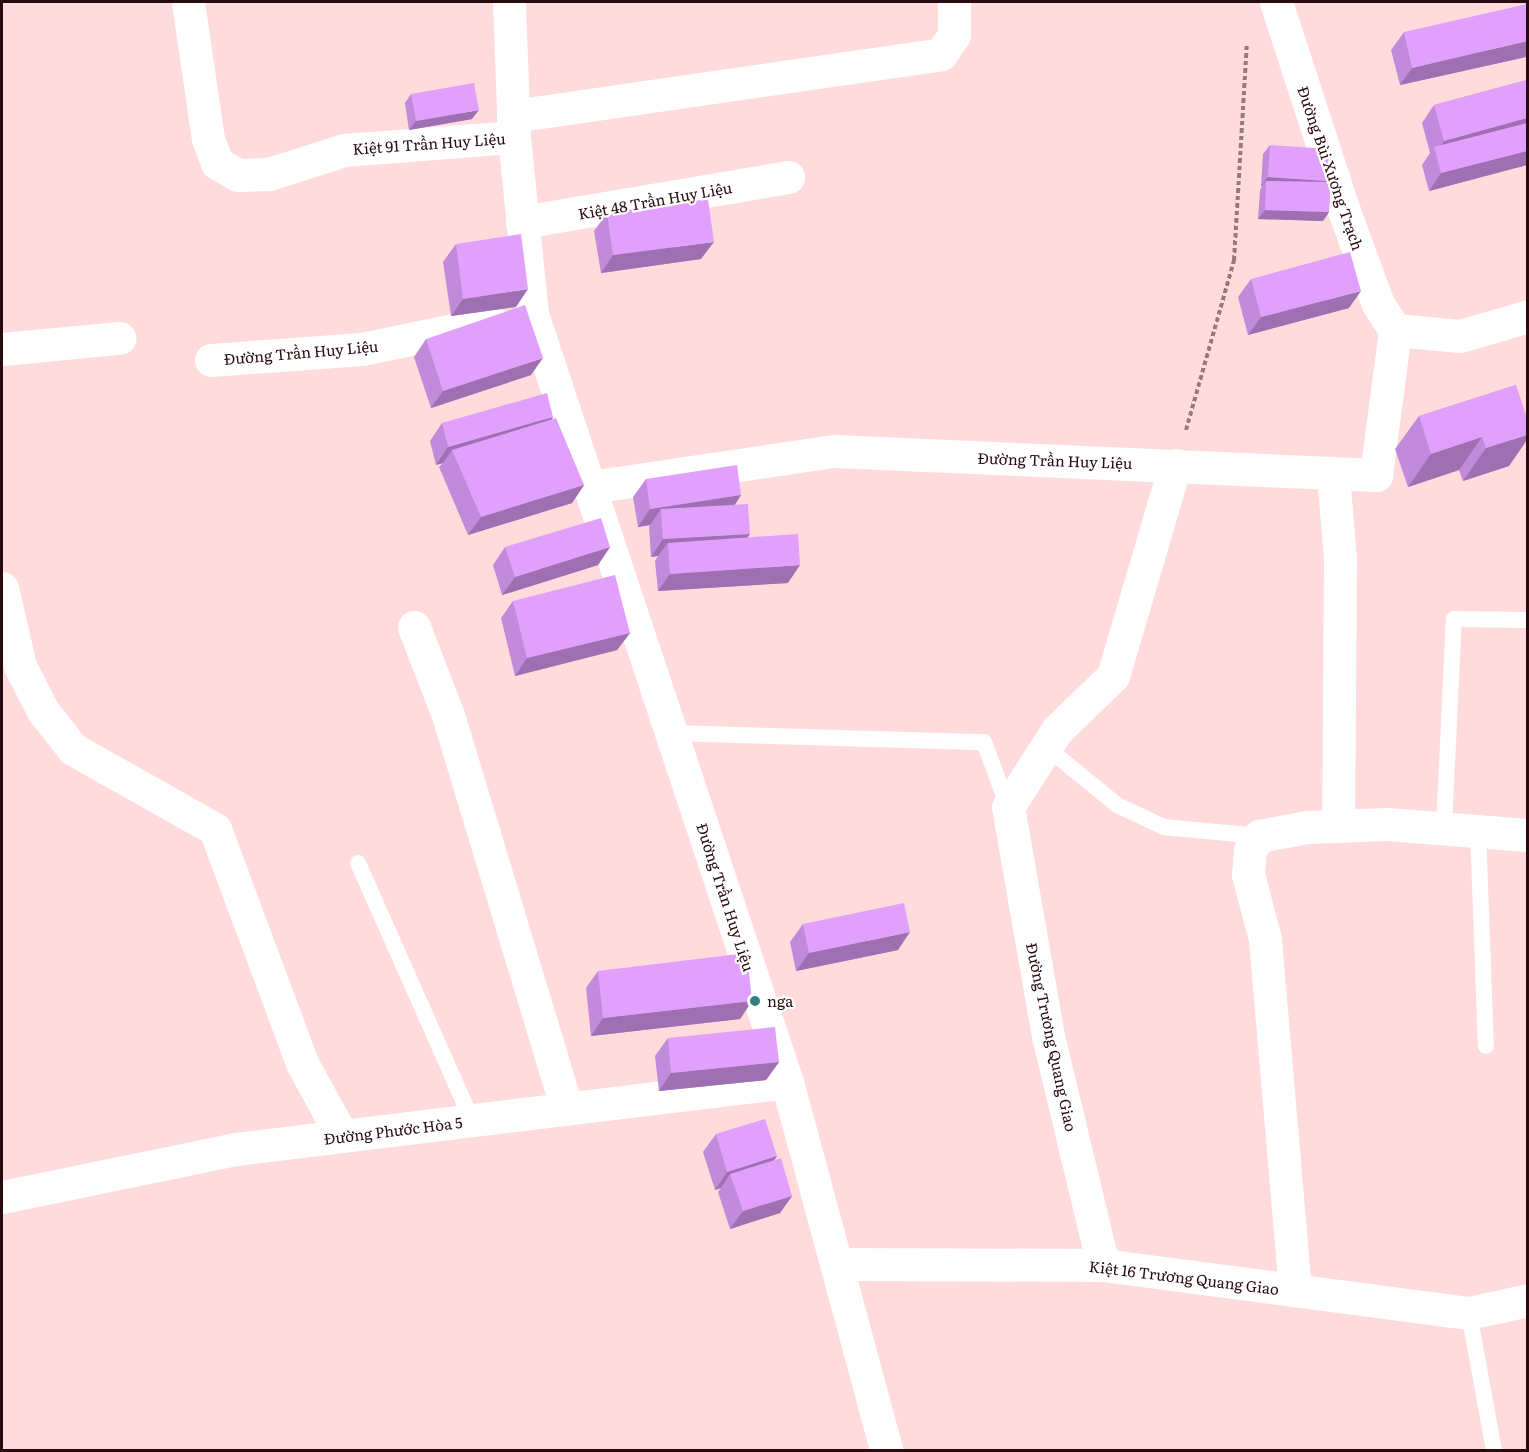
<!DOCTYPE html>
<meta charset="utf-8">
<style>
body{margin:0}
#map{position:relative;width:1529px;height:1452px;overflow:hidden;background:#ffdbdc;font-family:Literata,serif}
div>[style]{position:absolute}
.path>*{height:4px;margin-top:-2px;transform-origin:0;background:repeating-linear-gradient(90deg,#99777a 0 4.5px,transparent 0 7.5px)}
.lane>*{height:16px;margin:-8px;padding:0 8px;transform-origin:8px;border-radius:8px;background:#fff}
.street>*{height:33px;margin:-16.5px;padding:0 16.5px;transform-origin:16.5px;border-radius:16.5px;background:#fff}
.wall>*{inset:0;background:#c28ada}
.shaded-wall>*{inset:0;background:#9e70b1}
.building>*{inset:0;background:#e2a0fd}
.dots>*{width:16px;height:16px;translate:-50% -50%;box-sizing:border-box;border:3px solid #fff;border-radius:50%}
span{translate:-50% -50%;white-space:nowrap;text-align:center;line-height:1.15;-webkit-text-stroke:4.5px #fff;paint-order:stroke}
.street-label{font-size:15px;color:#290b0f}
.poi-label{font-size:15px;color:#290b0f}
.left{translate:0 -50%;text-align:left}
.frame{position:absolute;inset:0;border:3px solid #290b0f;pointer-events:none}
</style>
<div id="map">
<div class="path">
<div style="left:1186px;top:430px;width:177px;rotate:-74.2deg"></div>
<div style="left:1234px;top:260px;width:217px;rotate:-86.6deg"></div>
</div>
<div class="lane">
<div style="left:672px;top:733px;width:312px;rotate:1.7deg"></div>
<div style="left:984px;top:742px;width:69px;rotate:69.7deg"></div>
<div style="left:1046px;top:747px;width:92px;rotate:39.2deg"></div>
<div style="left:1117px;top:805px;width:52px;rotate:25.1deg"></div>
<div style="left:1164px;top:827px;width:95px;rotate:5.4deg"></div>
<div style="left:1444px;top:828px;width:209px;rotate:-87.3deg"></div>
<div style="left:1454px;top:619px;width:74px;rotate:0.8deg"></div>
<div style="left:1478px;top:831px;width:215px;rotate:87.9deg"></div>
<div style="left:358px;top:863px;width:281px;rotate:66.1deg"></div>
<div style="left:1469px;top:1313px;width:139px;rotate:79.7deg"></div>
</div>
<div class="street">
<div style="left:188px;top:2px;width:138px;rotate:81.7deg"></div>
<div style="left:208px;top:139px;width:26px;rotate:69deg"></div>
<div style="left:217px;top:163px;width:24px;rotate:30deg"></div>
<div style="left:238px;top:175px;width:31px;rotate:-2deg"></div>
<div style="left:269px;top:174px;width:79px;rotate:-17.7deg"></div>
<div style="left:344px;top:150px;width:170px;rotate:-4.4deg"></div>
<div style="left:509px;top:2px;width:135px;rotate:87.9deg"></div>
<div style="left:514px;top:137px;width:178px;rotate:84.2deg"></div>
<div style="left:532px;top:314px;width:809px;rotate:71.63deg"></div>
<div style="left:787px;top:1082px;width:381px;rotate:74.9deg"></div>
<div style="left:1276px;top:2px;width:220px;rotate:72deg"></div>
<div style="left:1344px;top:211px;width:99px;rotate:69.9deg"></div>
<div style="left:1378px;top:304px;width:31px;rotate:57deg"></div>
<div style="left:513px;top:116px;width:432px;rotate:-8.2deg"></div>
<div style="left:941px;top:54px;width:23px;rotate:-56deg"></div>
<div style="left:954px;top:35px;width:33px;rotate:-90deg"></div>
<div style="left:522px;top:222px;width:270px;rotate:-9.6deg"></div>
<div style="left:1395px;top:330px;width:65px;rotate:5.3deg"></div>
<div style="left:1460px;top:336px;width:71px;rotate:-16.4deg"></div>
<div style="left:2px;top:349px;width:118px;rotate:-5.4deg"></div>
<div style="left:211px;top:360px;width:151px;rotate:-4.2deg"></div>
<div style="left:362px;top:349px;width:133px;rotate:-11.7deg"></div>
<div style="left:1333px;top:475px;width:83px;rotate:85.2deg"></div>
<div style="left:1340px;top:558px;width:268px;rotate:90.4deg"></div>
<div style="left:590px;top:487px;width:248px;rotate:-8.4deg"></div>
<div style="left:835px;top:451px;width:542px;rotate:2.54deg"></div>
<div style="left:1376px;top:475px;width:146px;rotate:-82.5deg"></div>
<div style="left:2px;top:588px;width:80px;rotate:77deg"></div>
<div style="left:20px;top:666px;width:51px;rotate:62.9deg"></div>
<div style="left:43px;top:711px;width:48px;rotate:51.7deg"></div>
<div style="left:73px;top:749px;width:163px;rotate:29.4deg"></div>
<div style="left:215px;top:829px;width:252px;rotate:69.6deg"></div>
<div style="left:303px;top:1065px;width:81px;rotate:61.2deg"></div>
<div style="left:414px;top:627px;width:94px;rotate:68.9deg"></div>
<div style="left:448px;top:715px;width:411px;rotate:73.2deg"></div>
<div style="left:2px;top:1197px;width:238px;rotate:-11.6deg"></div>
<div style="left:235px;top:1149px;width:556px;rotate:-6.92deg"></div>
<div style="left:838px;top:1264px;width:265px;rotate:0.2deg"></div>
<div style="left:1103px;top:1265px;width:369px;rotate:7.5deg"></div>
<div style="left:1469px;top:1313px;width:60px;rotate:-12.4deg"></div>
<div style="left:1103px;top:1265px;width:236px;rotate:-103.5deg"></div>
<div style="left:1048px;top:1036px;width:232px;rotate:-99.9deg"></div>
<div style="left:1008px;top:807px;width:91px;rotate:-57.5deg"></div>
<div style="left:1057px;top:730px;width:78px;rotate:-44deg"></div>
<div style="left:1113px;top:676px;width:220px;rotate:-73.6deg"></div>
<div style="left:1295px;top:1290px;width:352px;rotate:-94.9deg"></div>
<div style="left:1265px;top:939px;width:67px;rotate:-104.7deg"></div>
<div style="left:1248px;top:874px;width:24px;rotate:-85deg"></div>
<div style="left:1250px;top:850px;width:17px;rotate:-57deg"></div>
<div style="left:1259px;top:836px;width:49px;rotate:-10.6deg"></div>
<div style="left:1307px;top:827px;width:80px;rotate:-2.1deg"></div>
<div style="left:1387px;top:824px;width:141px;rotate:4.5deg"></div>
</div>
<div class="wall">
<div style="clip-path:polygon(1404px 32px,1526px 57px,1400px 85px,1391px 50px)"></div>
<div style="clip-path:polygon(1527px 80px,1527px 165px,1429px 191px,1422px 165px,1430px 153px,1422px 123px,1434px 105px)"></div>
<div style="clip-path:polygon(411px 94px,472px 119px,409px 130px,405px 103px)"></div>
<div style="clip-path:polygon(1270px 145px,1327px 181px,1326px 182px,1329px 212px,1323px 221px,1258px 219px,1260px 190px,1262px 186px,1261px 186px,1263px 154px)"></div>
<div style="clip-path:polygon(607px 213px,701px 259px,601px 273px,594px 231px)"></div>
<div style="clip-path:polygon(456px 244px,516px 307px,451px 316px,443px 262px)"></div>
<div style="clip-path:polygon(1251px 279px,1349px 308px,1248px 335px,1238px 297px)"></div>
<div style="clip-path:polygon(426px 339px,531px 375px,431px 408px,414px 357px)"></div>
<div style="clip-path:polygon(1516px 385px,1509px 466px,1463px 481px,1459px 470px,1408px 487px,1395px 449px,1419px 416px)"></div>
<div style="clip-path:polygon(553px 417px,552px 419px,584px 485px,572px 503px,468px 535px,439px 467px,443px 463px,436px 465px,430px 441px,442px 423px)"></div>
<div style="clip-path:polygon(646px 479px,741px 495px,735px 505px,748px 537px,788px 583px,658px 591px,655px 561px,658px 556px,651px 557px,649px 527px,650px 525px,638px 527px,633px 497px)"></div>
<div style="clip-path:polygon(505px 547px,610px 547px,598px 565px,502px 595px,493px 565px)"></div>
<div style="clip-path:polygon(513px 601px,630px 633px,617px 650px,515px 676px,501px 618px)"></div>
<div style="clip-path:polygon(803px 924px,898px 950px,796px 971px,790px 942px)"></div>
<div style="clip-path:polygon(598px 971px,752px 1001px,740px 1019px,591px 1036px,586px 988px)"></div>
<div style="clip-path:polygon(668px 1038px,779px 1062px,766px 1080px,659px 1091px,655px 1056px)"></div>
<div style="clip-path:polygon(716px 1134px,777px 1156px,774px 1160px,792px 1196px,780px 1213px,730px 1229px,718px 1192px,721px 1188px,715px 1190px,703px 1152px)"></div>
</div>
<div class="shaded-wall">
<div style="clip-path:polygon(1527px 41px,1527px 54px,1526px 57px,1400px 85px,1412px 68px)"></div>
<div style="clip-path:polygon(479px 110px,472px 119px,409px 130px,416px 121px)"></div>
<div style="clip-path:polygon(1527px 118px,1527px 132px,1436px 153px,1444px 141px)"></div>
<div style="clip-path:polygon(1527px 151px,1527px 165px,1429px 191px,1441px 173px)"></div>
<div style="clip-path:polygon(1268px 177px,1327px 181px,1320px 190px,1266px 181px,1262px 186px,1261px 186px)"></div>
<div style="clip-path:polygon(1265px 210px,1329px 212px,1323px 221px,1258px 219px)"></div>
<div style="clip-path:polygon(714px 242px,701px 259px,601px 273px,613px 255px)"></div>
<div style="clip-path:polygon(528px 289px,516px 307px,451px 316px,463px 299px)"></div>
<div style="clip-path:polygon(1361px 291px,1349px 308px,1248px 335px,1261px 317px)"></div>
<div style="clip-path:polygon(543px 358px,531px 375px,431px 408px,443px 391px)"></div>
<div style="clip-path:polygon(553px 417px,541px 435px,452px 450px,443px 463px,436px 465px,448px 447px)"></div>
<div style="clip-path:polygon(1527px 435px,1527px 440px,1509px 466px,1463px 481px,1486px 448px)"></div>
<div style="clip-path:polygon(1482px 437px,1459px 470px,1408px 487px,1431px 454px)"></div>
<div style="clip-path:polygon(584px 485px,572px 503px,468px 535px,481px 517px)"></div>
<div style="clip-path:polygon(741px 495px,729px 513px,661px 509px,650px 525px,638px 527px,650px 509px)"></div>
<div style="clip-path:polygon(750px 534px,738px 552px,668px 543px,658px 556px,651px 557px,663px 539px)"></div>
<div style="clip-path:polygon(610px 547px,598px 565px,502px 595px,515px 577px)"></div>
<div style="clip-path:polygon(800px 565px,788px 583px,658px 591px,670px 574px)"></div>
<div style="clip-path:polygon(630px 633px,617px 650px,515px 676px,527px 658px)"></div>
<div style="clip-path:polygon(910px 932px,898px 950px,796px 971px,809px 953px)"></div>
<div style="clip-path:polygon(752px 1001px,740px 1019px,591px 1036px,603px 1018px)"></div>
<div style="clip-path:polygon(779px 1062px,766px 1080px,659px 1091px,671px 1073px)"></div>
<div style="clip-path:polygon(777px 1156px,765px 1174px,730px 1174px,721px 1188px,715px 1190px,727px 1172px)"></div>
<div style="clip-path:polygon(792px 1196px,780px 1213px,730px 1229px,743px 1211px)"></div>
</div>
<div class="building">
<div style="clip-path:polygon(1527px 4px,1527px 41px,1412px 68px,1404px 32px)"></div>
<div style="clip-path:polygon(1527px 80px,1527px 118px,1444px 141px,1434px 105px)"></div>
<div style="clip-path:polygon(474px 83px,479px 110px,416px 121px,411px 94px)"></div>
<div style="clip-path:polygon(1527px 123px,1527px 151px,1441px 173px,1434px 147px)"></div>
<div style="clip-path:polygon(1270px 145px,1329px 149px,1327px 181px,1268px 177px)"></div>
<div style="clip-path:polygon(1266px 181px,1331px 182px,1329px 212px,1265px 210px)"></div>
<div style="clip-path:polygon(708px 199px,714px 242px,613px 255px,607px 213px)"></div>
<div style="clip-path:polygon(521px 234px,528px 289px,463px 299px,456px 244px)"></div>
<div style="clip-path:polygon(1350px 252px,1361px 291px,1261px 317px,1251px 279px)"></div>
<div style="clip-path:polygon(525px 305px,543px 358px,443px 391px,426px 339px)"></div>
<div style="clip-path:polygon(1516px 385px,1527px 418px,1527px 435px,1486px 448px,1482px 437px,1431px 454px,1419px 416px)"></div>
<div style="clip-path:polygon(547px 393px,553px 417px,448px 447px,442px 423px)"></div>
<div style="clip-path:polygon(556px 418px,584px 485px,481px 517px,452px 450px)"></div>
<div style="clip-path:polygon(737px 465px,741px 495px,650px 509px,646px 479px)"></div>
<div style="clip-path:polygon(748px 504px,750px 534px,663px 539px,661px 509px)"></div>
<div style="clip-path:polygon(601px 518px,610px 547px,515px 577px,505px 547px)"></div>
<div style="clip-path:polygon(798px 534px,800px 565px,670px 574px,668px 543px)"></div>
<div style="clip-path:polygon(615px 575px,630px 633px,527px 658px,513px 601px)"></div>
<div style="clip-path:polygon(904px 903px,910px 932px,809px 953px,803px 924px)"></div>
<div style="clip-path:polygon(747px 953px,752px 1001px,603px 1018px,598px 971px)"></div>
<div style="clip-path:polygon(775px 1027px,779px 1062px,671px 1073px,668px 1038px)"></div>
<div style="clip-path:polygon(765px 1119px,777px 1156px,727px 1172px,716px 1134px)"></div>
<div style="clip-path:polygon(781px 1158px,792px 1196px,743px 1211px,730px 1174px)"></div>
</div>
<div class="dots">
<div style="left:755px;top:1001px;background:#367f80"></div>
</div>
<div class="street-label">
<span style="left:429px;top:143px;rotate:-4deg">Kiệt 91 Trần Huy Liệu</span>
<span style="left:1331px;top:168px;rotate:71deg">Đường Bùi Xương Trạch</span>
<span style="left:655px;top:200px;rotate:-10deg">Kiệt 48 Trần Huy Liệu</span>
<span style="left:301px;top:352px;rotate:-5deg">Đường Trần Huy Liệu</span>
<span style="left:1055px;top:460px;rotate:2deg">Đường Trần Huy Liệu</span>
<span style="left:726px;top:897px;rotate:72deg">Đường Trần Huy Liệu</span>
<span style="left:1052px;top:1037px;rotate:78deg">Đường Trương Quang Giao</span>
<span style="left:393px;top:1130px;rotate:-7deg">Đường Phước Hòa 5</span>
<span style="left:1184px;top:1277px;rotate:7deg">Kiệt 16 Trương Quang Giao</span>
</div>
<div class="poi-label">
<span class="left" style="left:767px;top:1001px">nga</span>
</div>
<div class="frame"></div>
</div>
